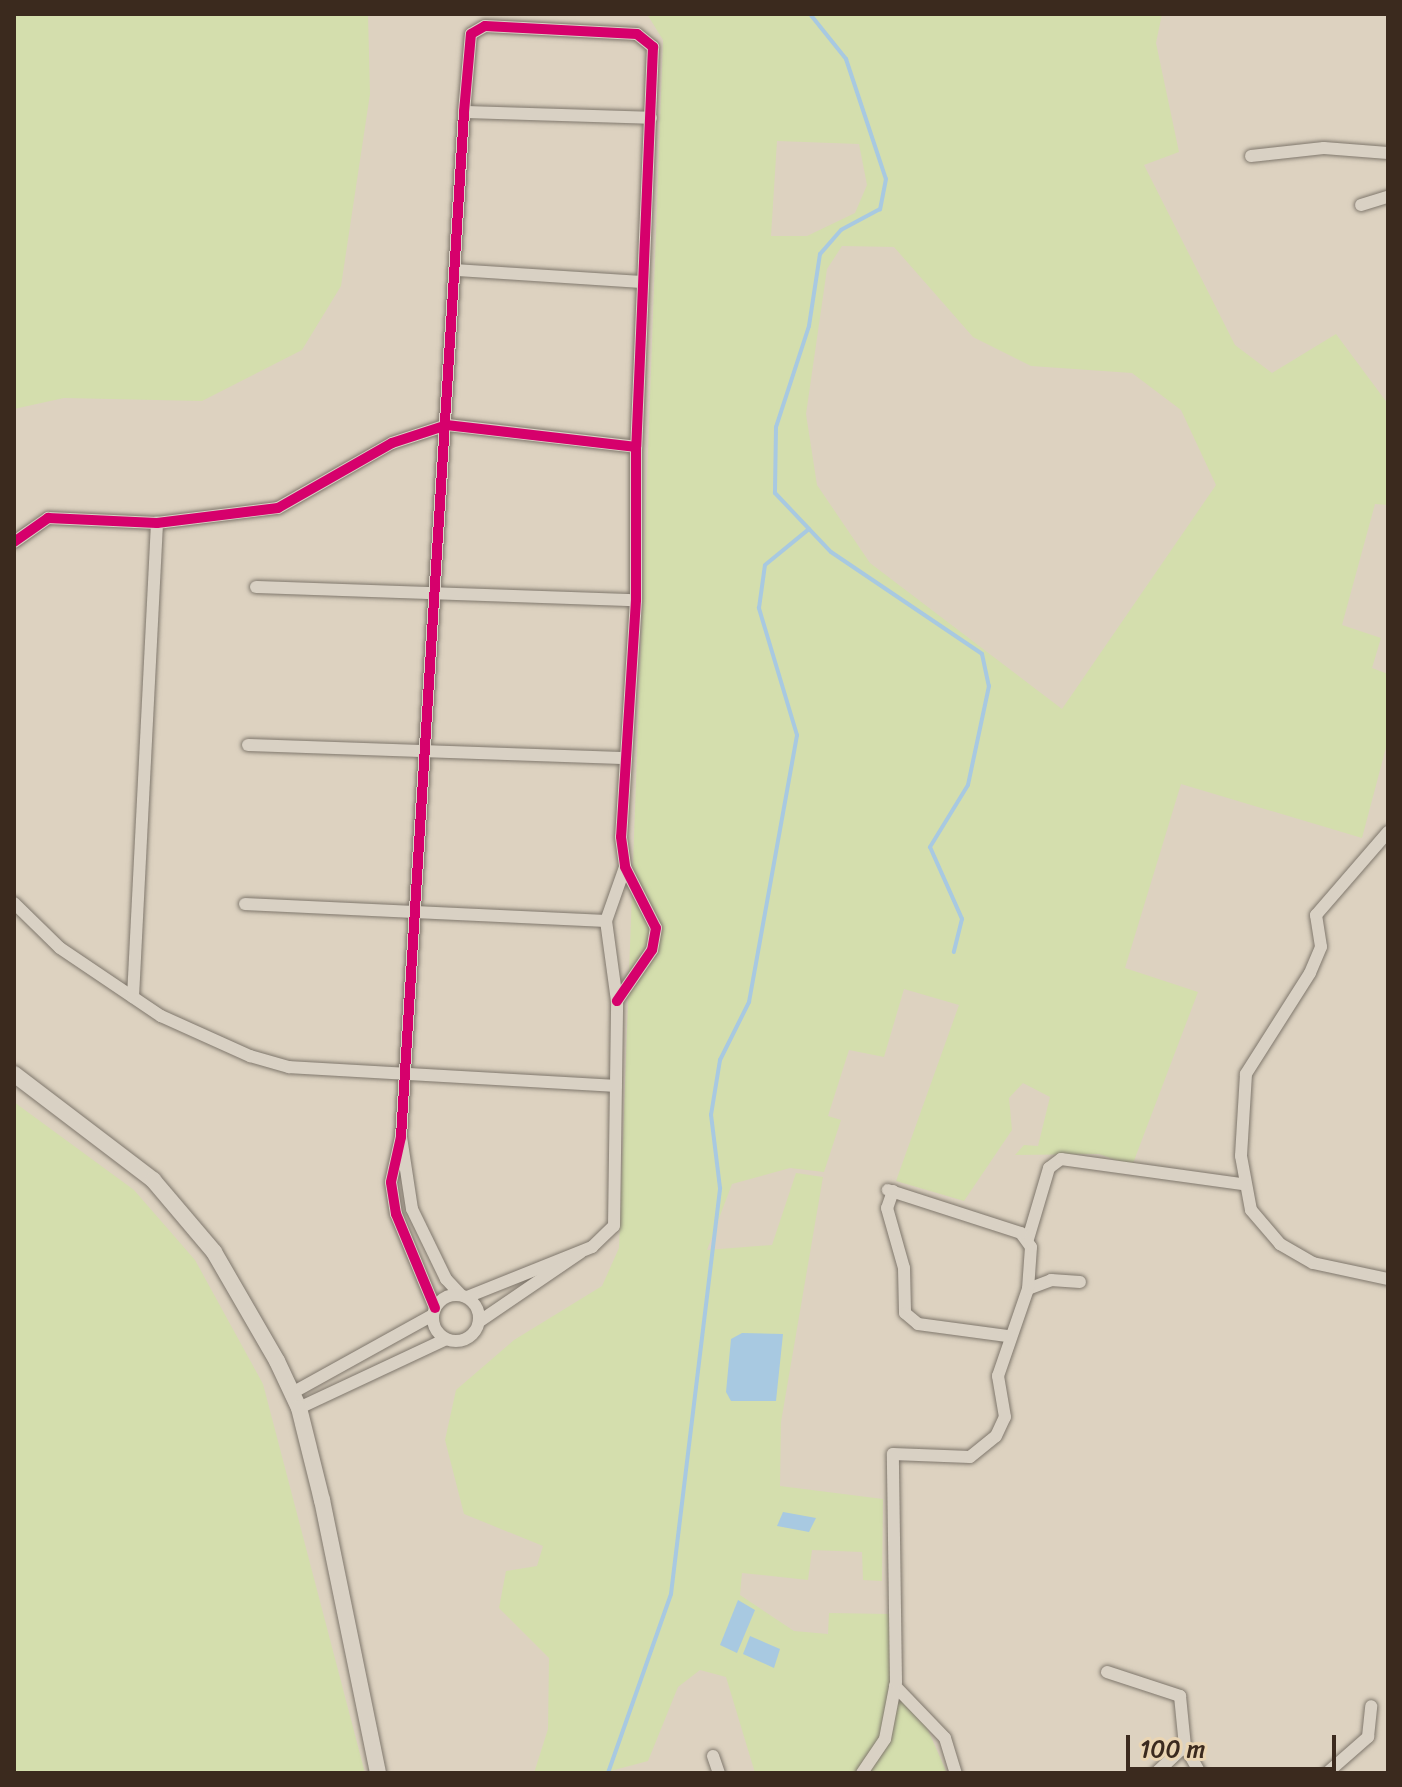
<!DOCTYPE html>
<style>
body{margin:0}
#map{position:relative;width:1402px;height:1787px;overflow:hidden;background:#ddd2c0;font-family:Sriracha,sans-serif}
div>[style]{position:absolute}
.green>*{inset:0;background:#d4dead}
.water>*{inset:0;background:#a8c9e1}
.stream>*{height:4px;margin:-2px;padding:0 2px;transform-origin:2px;border-radius:2px;background:#a8c9e1}
.roads{filter:drop-shadow(0 0 2px #7f776c) drop-shadow(0 0 2px #7f776c)}
.minor>*{height:12px;margin:-6px;padding:0 6px;transform-origin:6px;border-radius:6px;background:#d9d1c4}
.minor>.ring{margin:-6px;padding:0;box-sizing:content-box;background:none;border:12px solid #d9d1c4;border-radius:50%}
.tertiary>*{height:16px;margin:-8px;padding:0 8px;transform-origin:8px;border-radius:8px;background:#d9d1c4}
.cycleway>*{height:10px;margin:-5px;padding:0 5px;transform-origin:5px;border-radius:5px;background:#d6006c}
span{translate:-50% -50%;white-space:nowrap;text-align:center;line-height:1.15;-webkit-text-stroke:7px #ead5b3;paint-order:stroke}
.frame{position:absolute;inset:0;border:16px solid #3b2a1e;pointer-events:none}
.scale{position:absolute;left:1126px;top:1735px;width:210px;height:36px;box-sizing:border-box;border:4px solid #3b2a1e;border-top:0;padding-left:10px;font-size:24px;line-height:28px;white-space:nowrap;color:#3b2a1e;-webkit-text-stroke:6px #ead5b3;paint-order:stroke}
</style>
<div id="map">
<div class="green">
<div style="clip-path:polygon(14px 14px,368px 14px,370px 94px,341px 286px,302px 350px,202px 401px,64px 398px,14px 409px)"></div>
<div style="clip-path:polygon(evenodd,647px 14px,1162px 14px,1156px 43px,1179px 152px,1144px 165px,1235px 345px,1272px 373px,1336px 334px,1388px 404px,1388px 505px,1375px 504px,1342px 625px,1381px 638px,1372px 668px,1388px 674px,1388px 740px,1362px 838px,1181px 784px,1125px 968px,1198px 992px,1132px 1166px,1099px 1154px,1015px 1155px,1024px 1145px,1038px 1146px,1050px 1097px,1023px 1083px,1009px 1098px,1012px 1130px,964px 1201px,896px 1181px,959px 1005px,904px 989px,884px 1057px,849px 1050px,828px 1116px,841px 1120px,824px 1172px,790px 1168px,732px 1184px,707px 1250px,772px 1245px,796px 1173px,823px 1177px,781px 1422px,780px 1486px,883px 1499px,882px 1581px,863px 1580px,862px 1552px,812px 1550px,808px 1580px,742px 1573px,740px 1595px,794px 1631px,828px 1634px,829px 1613px,890px 1614px,891px 1680px,924px 1721px,947px 1773px,755px 1773px,726px 1677px,700px 1670px,678px 1687px,648px 1761px,603px 1773px,534px 1773px,548px 1729px,549px 1658px,499px 1608px,506px 1571px,537px 1566px,543px 1546px,464px 1514px,445px 1440px,456px 1390px,514px 1340px,602px 1286px,619px 1248px,663px 40px,647px 14px,777px 141px,859px 144px,867px 185px,855px 213px,807px 236px,771px 236px,777px 141px,647px 14px,842px 246px,894px 247px,973px 337px,1031px 366px,1132px 373px,1181px 410px,1216px 485px,1062px 709px,870px 563px,817px 485px,806px 414px,827px 269px,842px 246px)"></div>
<div style="clip-path:polygon(14px 1102px,134px 1190px,195px 1260px,263px 1384px,365px 1773px,14px 1773px)"></div>
</div>
<div class="water">
<div style="clip-path:polygon(742px 1333px,783px 1334px,776px 1401px,731px 1401px,726px 1392px,731px 1339px)"></div>
<div style="clip-path:polygon(783px 1512px,816px 1518px,809px 1532px,777px 1526px)"></div>
<div style="clip-path:polygon(738px 1600px,755px 1610px,737px 1653px,720px 1645px)"></div>
<div style="clip-path:polygon(750px 1636px,780px 1649px,774px 1668px,743px 1654px)"></div>
</div>
<div class="stream">
<div style="left:810px;top:14px;width:58px;rotate:51.3deg"></div>
<div style="left:846px;top:59px;width:126px;rotate:71.6deg"></div>
<div style="left:886px;top:179px;width:31px;rotate:101deg"></div>
<div style="left:880px;top:209px;width:44px;rotate:151.7deg"></div>
<div style="left:841px;top:230px;width:32px;rotate:131deg"></div>
<div style="left:820px;top:254px;width:73px;rotate:98.7deg"></div>
<div style="left:809px;top:326px;width:106px;rotate:108.1deg"></div>
<div style="left:776px;top:427px;width:66px;rotate:90.9deg"></div>
<div style="left:775px;top:493px;width:81px;rotate:46.5deg"></div>
<div style="left:831px;top:552px;width:182px;rotate:34deg"></div>
<div style="left:982px;top:654px;width:33px;rotate:78deg"></div>
<div style="left:989px;top:686px;width:101px;rotate:102deg"></div>
<div style="left:968px;top:785px;width:73px;rotate:121.5deg"></div>
<div style="left:930px;top:847px;width:79px;rotate:66deg"></div>
<div style="left:962px;top:919px;width:34px;rotate:104deg"></div>
<div style="left:608px;top:1773px;width:190px;rotate:-70.6deg"></div>
<div style="left:671px;top:1594px;width:409px;rotate:-83.1deg"></div>
<div style="left:720px;top:1188px;width:74px;rotate:-97deg"></div>
<div style="left:711px;top:1115px;width:56px;rotate:-80.7deg"></div>
<div style="left:720px;top:1060px;width:65px;rotate:-63.4deg"></div>
<div style="left:749px;top:1002px;width:271px;rotate:-79.8deg"></div>
<div style="left:797px;top:735px;width:133px;rotate:-106.7deg"></div>
<div style="left:759px;top:608px;width:43px;rotate:-82.1deg"></div>
<div style="left:765px;top:565px;width:57px;rotate:-39.3deg"></div>
</div>
<div class="roads">
<div class="minor">
<div style="left:464px;top:112px;width:187px;rotate:1.8deg"></div>
<div style="left:1251px;top:156px;width:73px;rotate:-6.3deg"></div>
<div style="left:1324px;top:148px;width:64px;rotate:4.5deg"></div>
<div style="left:1361px;top:205px;width:28px;rotate:-17deg"></div>
<div style="left:456px;top:270px;width:184px;rotate:3.7deg"></div>
<div style="left:14px;top:542px;width:42px;rotate:-35.2deg"></div>
<div style="left:48px;top:518px;width:109px;rotate:2.6deg"></div>
<div style="left:157px;top:523px;width:122px;rotate:-7.1deg"></div>
<div style="left:278px;top:508px;width:131px;rotate:-29.7deg"></div>
<div style="left:392px;top:443px;width:58px;rotate:-18.1deg"></div>
<div style="left:447px;top:425px;width:190px;rotate:6.6deg"></div>
<div style="left:636px;top:447px;width:153px;rotate:90deg"></div>
<div style="left:636px;top:600px;width:237px;rotate:93.6deg"></div>
<div style="left:621px;top:837px;width:30px;rotate:82deg"></div>
<div style="left:625px;top:867px;width:68px;rotate:63.1deg"></div>
<div style="left:656px;top:928px;width:22px;rotate:100deg"></div>
<div style="left:652px;top:950px;width:62px;rotate:124.5deg"></div>
<div style="left:256px;top:587px;width:380px;rotate:2deg"></div>
<div style="left:248px;top:745px;width:375px;rotate:2deg"></div>
<div style="left:1388px;top:832px;width:110px;rotate:130.9deg"></div>
<div style="left:1316px;top:915px;width:32px;rotate:81deg"></div>
<div style="left:1321px;top:947px;width:28px;rotate:113deg"></div>
<div style="left:1310px;top:973px;width:120px;rotate:122.4deg"></div>
<div style="left:1246px;top:1074px;width:82px;rotate:93.5deg"></div>
<div style="left:1241px;top:1156px;width:55px;rotate:79.5deg"></div>
<div style="left:1251px;top:1210px;width:45px;rotate:49.5deg"></div>
<div style="left:1280px;top:1244px;width:38px;rotate:30deg"></div>
<div style="left:1313px;top:1263px;width:77px;rotate:12deg"></div>
<div style="left:14px;top:903px;width:64px;rotate:44.4deg"></div>
<div style="left:60px;top:948px;width:122px;rotate:34deg"></div>
<div style="left:161px;top:1016px;width:98px;rotate:24.2deg"></div>
<div style="left:250px;top:1056px;width:41px;rotate:15.8deg"></div>
<div style="left:289px;top:1067px;width:327px;rotate:3.3deg"></div>
<div style="left:245px;top:904px;width:361px;rotate:2.7deg"></div>
<div style="left:133px;top:997px;width:475px;rotate:-87.1deg"></div>
<div style="left:401px;top:1137px;width:73px;rotate:81.3deg"></div>
<div style="left:412px;top:1209px;width:78px;rotate:64.1deg"></div>
<div style="left:446px;top:1279px;width:22px;rotate:47deg"></div>
<div style="left:893px;top:1191px;width:18px;rotate:109deg"></div>
<div style="left:887px;top:1208px;width:62px;rotate:74.2deg"></div>
<div style="left:904px;top:1268px;width:45px;rotate:88.7deg"></div>
<div style="left:905px;top:1313px;width:17px;rotate:40deg"></div>
<div style="left:918px;top:1324px;width:90px;rotate:7.7deg"></div>
<div style="left:1028px;top:1239px;width:74px;rotate:-73.5deg"></div>
<div style="left:1049px;top:1168px;width:15px;rotate:-37deg"></div>
<div style="left:1061px;top:1159px;width:183px;rotate:7.9deg"></div>
<div style="left:1028px;top:1289px;width:25px;rotate:-21deg"></div>
<div style="left:1051px;top:1280px;width:29px;rotate:4deg"></div>
<div class="ring" style="left:433px;top:1295px;width:34px;height:34px"></div>
<div style="left:467px;top:1297px;width:135px;rotate:-21.8deg"></div>
<div style="left:592px;top:1247px;width:30px;rotate:-44deg"></div>
<div style="left:614px;top:1226px;width:225px;rotate:-89.2deg"></div>
<div style="left:617px;top:1001px;width:81px;rotate:-97.8deg"></div>
<div style="left:606px;top:921px;width:57px;rotate:-70.6deg"></div>
<div style="left:435px;top:1308px;width:102px;rotate:-112.5deg"></div>
<div style="left:396px;top:1214px;width:32px;rotate:-99deg"></div>
<div style="left:391px;top:1182px;width:46px;rotate:-77.5deg"></div>
<div style="left:401px;top:1137px;width:1027px;rotate:-86.48deg"></div>
<div style="left:464px;top:112px;width:78px;rotate:-84.9deg"></div>
<div style="left:471px;top:34px;width:16px;rotate:-30deg"></div>
<div style="left:485px;top:26px;width:152px;rotate:3deg"></div>
<div style="left:637px;top:34px;width:21px;rotate:39deg"></div>
<div style="left:653px;top:47px;width:400px;rotate:92.4deg"></div>
<div style="left:480px;top:1321px;width:122px;rotate:-34.3deg"></div>
<div style="left:292px;top:1393px;width:161px;rotate:-29deg"></div>
<div style="left:299px;top:1408px;width:162px;rotate:-25.1deg"></div>
<div style="left:1107px;top:1672px;width:77px;rotate:18.2deg"></div>
<div style="left:1180px;top:1696px;width:50px;rotate:84.3deg"></div>
<div style="left:1185px;top:1746px;width:31px;rotate:61deg"></div>
<div style="left:895px;top:1686px;width:72px;rotate:46.1deg"></div>
<div style="left:945px;top:1738px;width:37px;rotate:73deg"></div>
<div style="left:713px;top:1756px;width:18px;rotate:71deg"></div>
<div style="left:862px;top:1773px;width:41px;rotate:-55.9deg"></div>
<div style="left:885px;top:1739px;width:58px;rotate:-79.1deg"></div>
<div style="left:896px;top:1682px;width:228px;rotate:-90.8deg"></div>
<div style="left:893px;top:1454px;width:77px;rotate:2.2deg"></div>
<div style="left:970px;top:1457px;width:33px;rotate:-39deg"></div>
<div style="left:996px;top:1436px;width:21px;rotate:-65deg"></div>
<div style="left:1005px;top:1417px;width:42px;rotate:-99.7deg"></div>
<div style="left:998px;top:1376px;width:92px;rotate:-71deg"></div>
<div style="left:1028px;top:1289px;width:42px;rotate:-85.9deg"></div>
<div style="left:1031px;top:1247px;width:17px;rotate:-126deg"></div>
<div style="left:1021px;top:1233px;width:140px;rotate:-162.1deg"></div>
<div style="left:1156px;top:1773px;width:40px;rotate:-43deg"></div>
<div style="left:1327px;top:1773px;width:55px;rotate:-41.3deg"></div>
<div style="left:1368px;top:1737px;width:31px;rotate:-84deg"></div>
</div>
<div class="tertiary">
<div style="left:14px;top:1074px;width:175px;rotate:37.3deg"></div>
<div style="left:153px;top:1180px;width:94px;rotate:49.7deg"></div>
<div style="left:214px;top:1252px;width:126px;rotate:60deg"></div>
<div style="left:277px;top:1361px;width:52px;rotate:64.9deg"></div>
<div style="left:299px;top:1408px;width:95px;rotate:76deg"></div>
<div style="left:322px;top:1500px;width:279px;rotate:78.4deg"></div>
</div>
</div>
<div class="cycleway">
<div style="left:14px;top:542px;width:42px;rotate:-35.2deg"></div>
<div style="left:48px;top:518px;width:109px;rotate:2.6deg"></div>
<div style="left:157px;top:523px;width:122px;rotate:-7.1deg"></div>
<div style="left:278px;top:508px;width:131px;rotate:-29.7deg"></div>
<div style="left:392px;top:443px;width:58px;rotate:-18.1deg"></div>
<div style="left:447px;top:425px;width:190px;rotate:6.6deg"></div>
<div style="left:636px;top:447px;width:153px;rotate:90deg"></div>
<div style="left:636px;top:600px;width:237px;rotate:93.6deg"></div>
<div style="left:621px;top:837px;width:30px;rotate:82deg"></div>
<div style="left:625px;top:867px;width:68px;rotate:63.1deg"></div>
<div style="left:656px;top:928px;width:22px;rotate:100deg"></div>
<div style="left:652px;top:950px;width:62px;rotate:124.5deg"></div>
<div style="left:435px;top:1308px;width:102px;rotate:-112.5deg"></div>
<div style="left:396px;top:1214px;width:32px;rotate:-99deg"></div>
<div style="left:391px;top:1182px;width:46px;rotate:-77.5deg"></div>
<div style="left:401px;top:1137px;width:1027px;rotate:-86.48deg"></div>
<div style="left:464px;top:112px;width:78px;rotate:-84.9deg"></div>
<div style="left:471px;top:34px;width:16px;rotate:-30deg"></div>
<div style="left:485px;top:26px;width:152px;rotate:3deg"></div>
<div style="left:637px;top:34px;width:21px;rotate:39deg"></div>
<div style="left:653px;top:47px;width:400px;rotate:92.4deg"></div>
</div>
<div class="frame"></div>
<div class="scale">100 m</div>
</div>
